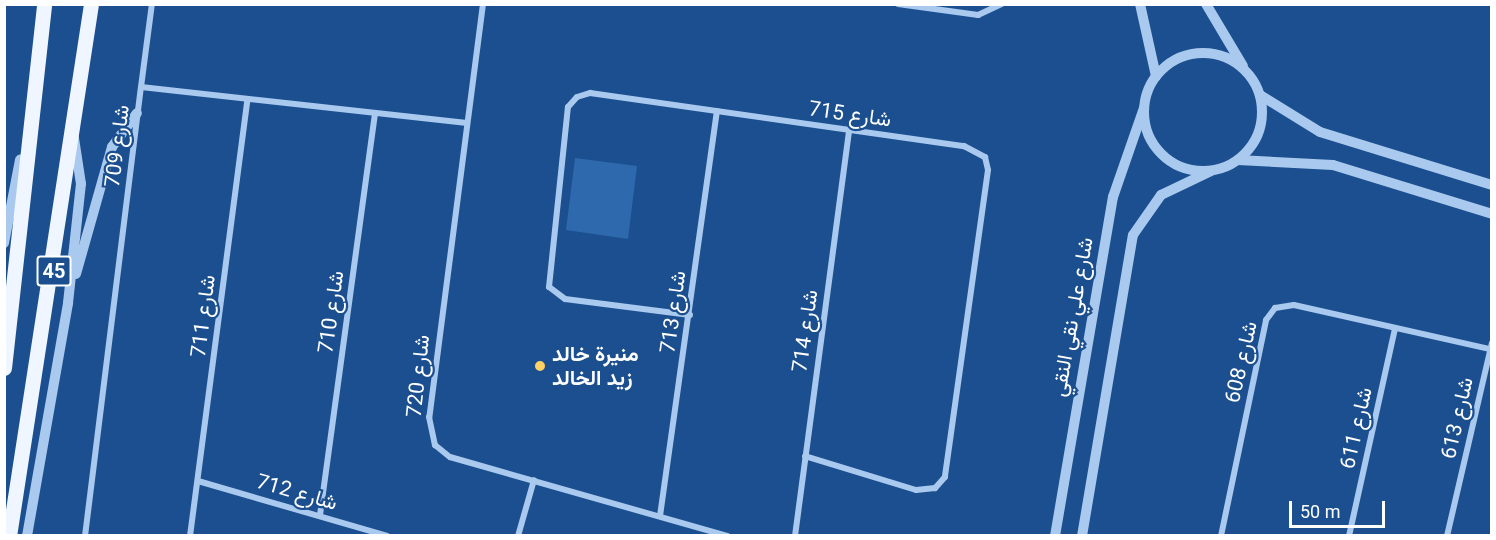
<!DOCTYPE html>
<meta charset="utf-8">
<style>
body{margin:0}
#map{position:relative;width:1496px;height:540px;overflow:hidden;background:#1b4f8f;font-family:Roboto,Vazirmatn,sans-serif}
div>[style]{position:absolute}
.green>*{inset:0;background:#2e69ad}
.minor>*{height:6px;margin:-3px;padding:0 3px;transform-origin:3px;border-radius:3px;background:#a9c9ee}
.tertiary>*{height:10px;margin:-5px;padding:0 5px;transform-origin:5px;border-radius:5px;background:#a9c9ee}
.tertiary>.ring{margin:-5px;padding:0;box-sizing:content-box;background:none;border:10px solid #a9c9ee;border-radius:50%}
.primary>*{height:15px;margin:-7.5px;padding:0 7.5px;transform-origin:7.5px;border-radius:7.5px;background:#f0f6ff}
.dots>*{width:16px;height:16px;translate:-50% -50%;box-sizing:border-box;border:3px solid #1b4f8f;border-radius:50%}
span{translate:-50% -50%;white-space:nowrap;text-align:center;line-height:1.15;-webkit-text-stroke:4.5px #1b4f8f;paint-order:stroke}
.shield-label span{padding:2px 4px;background:#1b4f8f;border:2px solid;border-radius:4px;-webkit-text-stroke-width:0}
.shield-label{font-size:20px;color:#fff;font-weight:700}
.street-label{font-size:21px;color:#fff}
.poi-label{font-size:21px;color:#fff;font-weight:700}
.left{translate:0 -50%;text-align:left}
.frame{position:absolute;inset:0;border:6px solid #fff;pointer-events:none}
.scale{position:absolute;left:1289px;top:501px;width:96px;height:27px;box-sizing:border-box;border:3px solid #fff;border-top:0;padding-left:8px;font-size:18px;line-height:21px;white-space:nowrap;color:#fff;-webkit-text-stroke:4px #1b4f8f;paint-order:stroke}
</style>
<div id="map">
<div class="green">
<div style="clip-path:polygon(575px 158px,637px 166px,628px 239px,566px 230px)"></div>
</div>
<div class="minor">
<div style="left:483px;top:4px;width:417px;rotate:97.4deg"></div>
<div style="left:429px;top:417px;width:29px;rotate:78deg"></div>
<div style="left:435px;top:445px;width:19px;rotate:39deg"></div>
<div style="left:450px;top:457px;width:289px;rotate:15.9deg"></div>
<div style="left:898px;top:4px;width:81px;rotate:7.8deg"></div>
<div style="left:978px;top:15px;width:26px;rotate:-25deg"></div>
<div style="left:141px;top:87px;width:84px;rotate:-82.5deg"></div>
<div style="left:690px;top:315px;width:126px;rotate:-172.7deg"></div>
<div style="left:565px;top:299px;width:20px;rotate:-143deg"></div>
<div style="left:549px;top:287px;width:181px;rotate:-84deg"></div>
<div style="left:568px;top:107px;width:13px;rotate:-48deg"></div>
<div style="left:577px;top:97px;width:14px;rotate:-17deg"></div>
<div style="left:590px;top:93px;width:378px;rotate:8.1deg"></div>
<div style="left:964px;top:146px;width:24px;rotate:28deg"></div>
<div style="left:985px;top:157px;width:13px;rotate:77deg"></div>
<div style="left:988px;top:170px;width:310px;rotate:98deg"></div>
<div style="left:945px;top:477px;width:15px;rotate:132deg"></div>
<div style="left:935px;top:488px;width:19px;rotate:174deg"></div>
<div style="left:916px;top:490px;width:116px;rotate:-163deg"></div>
<div style="left:198px;top:481px;width:197px;rotate:16.2deg"></div>
<div style="left:320px;top:515px;width:405px;rotate:-82.2deg"></div>
<div style="left:660px;top:516px;width:409px;rotate:-82deg"></div>
<div style="left:85px;top:536px;width:452px;rotate:-82.9deg"></div>
<div style="left:141px;top:87px;width:328px;rotate:6.3deg"></div>
<div style="left:190px;top:536px;width:439px;rotate:-82.5deg"></div>
<div style="left:518px;top:536px;width:58px;rotate:-74.1deg"></div>
<div style="left:795px;top:536px;width:409px;rotate:-82.4deg"></div>
<div style="left:1221px;top:536px;width:221px;rotate:-78.2deg"></div>
<div style="left:1266px;top:320px;width:15px;rotate:-53deg"></div>
<div style="left:1275px;top:308px;width:19px;rotate:-9deg"></div>
<div style="left:1294px;top:305px;width:201px;rotate:12.7deg"></div>
<div style="left:1349px;top:536px;width:213px;rotate:-77.5deg"></div>
<div style="left:1447px;top:536px;width:198px;rotate:-76.9deg"></div>
</div>
<div class="tertiary">
<div style="left:1140px;top:4px;width:74px;rotate:77.5deg"></div>
<div style="left:1206px;top:4px;width:72px;rotate:59.2deg"></div>
<div class="ring" style="left:1144px;top:53px;width:108px;height:108px"></div>
<div style="left:1260px;top:95px;width:70px;rotate:31.7deg"></div>
<div style="left:1320px;top:132px;width:180px;rotate:17.1deg"></div>
<div style="left:1238px;top:160px;width:95px;rotate:3deg"></div>
<div style="left:1333px;top:165px;width:166px;rotate:17.1deg"></div>
<div style="left:4px;top:243px;width:85px;rotate:-79.1deg"></div>
<div style="left:76px;top:274px;width:132px;rotate:-74.2deg"></div>
<div style="left:112px;top:147px;width:42px;rotate:-53.7deg"></div>
<div style="left:27px;top:536px;width:237px;rotate:-80deg"></div>
<div style="left:68px;top:303px;width:120px;rotate:-83.8deg"></div>
<div style="left:81px;top:184px;width:47px;rotate:-98.7deg"></div>
<div style="left:1055px;top:536px;width:344px;rotate:-80.3deg"></div>
<div style="left:1113px;top:197px;width:94px;rotate:-70.8deg"></div>
<div style="left:1082px;top:536px;width:305px;rotate:-80.4deg"></div>
<div style="left:1133px;top:235px;width:49px;rotate:-55deg"></div>
<div style="left:1161px;top:195px;width:55px;rotate:-25.6deg"></div>
</div>
<div class="primary">
<div style="left:4px;top:368px;width:366px;rotate:-83.7deg"></div>
<div style="left:9px;top:536px;width:538px;rotate:-81.24deg"></div>
</div>
<div class="dots">
<div style="left:540px;top:366px;background:#ffd166"></div>
</div>
<div class="shield-label">
<span style="left:54px;top:271px">45</span>
</div>
<div class="street-label">
<span style="left:850px;top:114px;rotate:8deg">شارع 715</span>
<span style="left:117px;top:146px;rotate:-83deg">شارع 709</span>
<span style="left:331px;top:312px;rotate:-82deg">شارع 710</span>
<span style="left:673px;top:312px;rotate:-82deg">شارع 713</span>
<span style="left:203px;top:316px;rotate:-83deg">شارع 711</span>
<span style="left:1072px;top:317px;rotate:-80deg">شارع علي نقي النقي</span>
<span style="left:805px;top:331px;rotate:-82deg">شارع 714</span>
<span style="left:1241px;top:362px;rotate:-77deg">شارع 608</span>
<span style="left:418px;top:376px;rotate:-84deg">شارع 720</span>
<span style="left:1457px;top:418px;rotate:-77deg">شارع 613</span>
<span style="left:1356px;top:428px;rotate:-77deg">شارع 611</span>
<span style="left:297px;top:492px;rotate:16deg">شارع 712</span>
</div>
<div class="poi-label">
<span class="left" style="left:552px;top:366px">منيرة خالد<br>زيد الخالد</span>
</div>
<div class="frame"></div>
<div class="scale">50 m</div>
</div>
